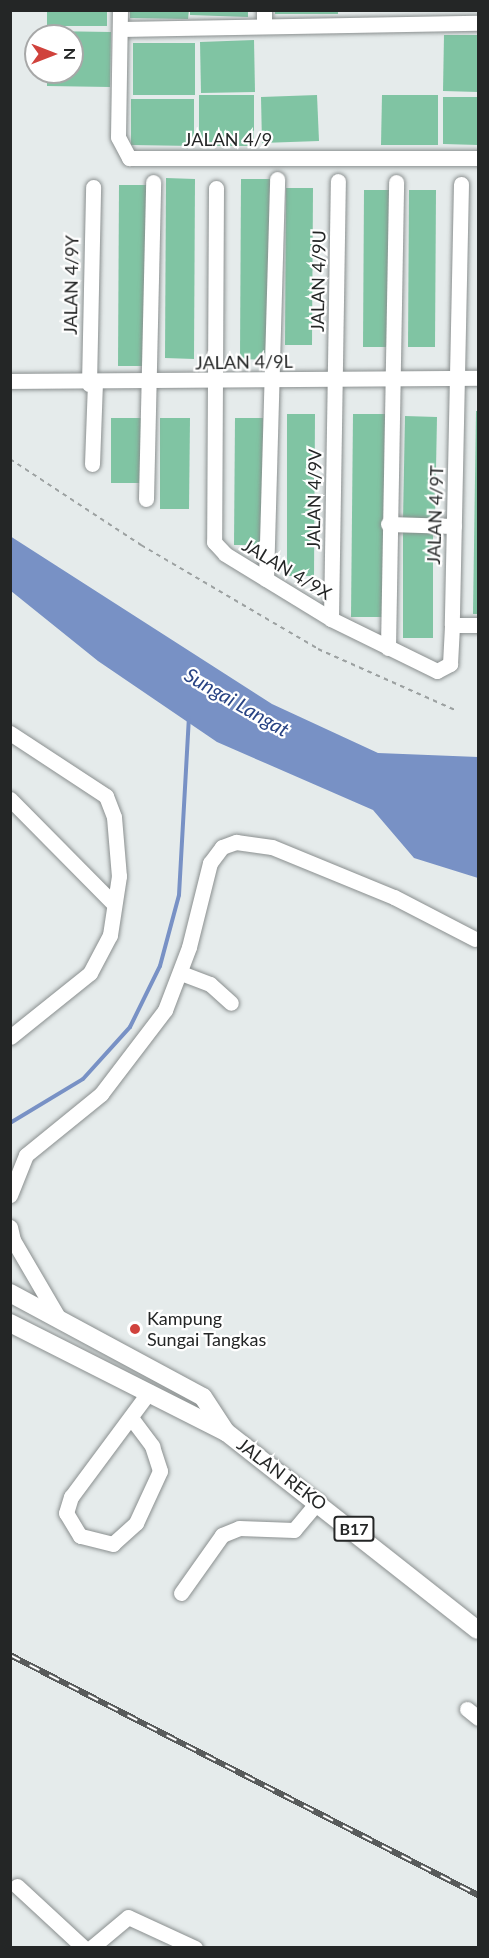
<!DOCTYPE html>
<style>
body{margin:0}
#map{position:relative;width:489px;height:1958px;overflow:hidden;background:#e5ebeb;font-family:Lato,sans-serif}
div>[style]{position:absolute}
.water>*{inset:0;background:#7891c5}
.stream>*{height:4px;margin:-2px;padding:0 2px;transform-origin:2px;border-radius:2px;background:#7891c5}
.building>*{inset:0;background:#80c4a3}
.path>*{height:2px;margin-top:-1px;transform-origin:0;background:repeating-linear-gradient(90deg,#9ca1a1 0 4.5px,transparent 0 9px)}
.roads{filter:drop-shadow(0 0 2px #8a8f8f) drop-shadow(0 0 2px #8a8f8f)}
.minor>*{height:15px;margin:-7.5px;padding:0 7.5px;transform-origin:7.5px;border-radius:7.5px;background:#fff}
.major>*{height:18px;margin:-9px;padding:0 9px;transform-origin:9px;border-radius:9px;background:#fff}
.rail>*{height:6px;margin-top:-3px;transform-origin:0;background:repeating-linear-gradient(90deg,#fff 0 11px,#585b5b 0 22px);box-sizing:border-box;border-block:2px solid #585b5b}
.dots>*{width:16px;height:16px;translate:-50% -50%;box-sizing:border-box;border:3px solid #fff;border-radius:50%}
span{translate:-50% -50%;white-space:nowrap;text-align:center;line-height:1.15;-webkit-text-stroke:4.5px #fff;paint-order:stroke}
.shield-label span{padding:2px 4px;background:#fff;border:2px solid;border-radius:4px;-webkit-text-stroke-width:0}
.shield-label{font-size:16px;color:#242626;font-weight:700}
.street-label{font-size:18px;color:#242626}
.poi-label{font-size:18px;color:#242626}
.left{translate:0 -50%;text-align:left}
.water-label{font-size:20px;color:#284384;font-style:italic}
.frame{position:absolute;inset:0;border:12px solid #242626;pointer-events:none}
.north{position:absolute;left:24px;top:24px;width:60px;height:60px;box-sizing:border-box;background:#fff;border:2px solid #a7a8a8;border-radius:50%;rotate:90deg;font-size:16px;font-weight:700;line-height:24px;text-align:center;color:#242626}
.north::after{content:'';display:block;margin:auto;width:21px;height:27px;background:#d0423c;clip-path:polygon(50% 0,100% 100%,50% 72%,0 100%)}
</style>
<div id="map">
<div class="water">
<div style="clip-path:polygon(10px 536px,272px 704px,378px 753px,478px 757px,478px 878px,414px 858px,373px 810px,217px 742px,98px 661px,11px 591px)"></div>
</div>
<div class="stream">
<div style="left:10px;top:1123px;width:85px;rotate:-31.1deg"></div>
<div style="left:83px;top:1079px;width:70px;rotate:-47.9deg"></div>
<div style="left:130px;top:1027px;width:68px;rotate:-63.8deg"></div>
<div style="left:160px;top:966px;width:73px;rotate:-75deg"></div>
<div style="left:179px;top:895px;width:177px;rotate:-86.8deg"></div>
</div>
<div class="building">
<div style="clip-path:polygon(47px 10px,107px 10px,107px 26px,47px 26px)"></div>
<div style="clip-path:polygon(130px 10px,189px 10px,188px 19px,130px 18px)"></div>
<div style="clip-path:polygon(190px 10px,248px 10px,248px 17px,190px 15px)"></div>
<div style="clip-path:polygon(275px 10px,338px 10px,338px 14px,275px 14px)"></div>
<div style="clip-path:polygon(48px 31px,111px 32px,110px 87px,47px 86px,47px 72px,72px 72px,72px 36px,48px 36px)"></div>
<div style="clip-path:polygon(444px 35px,478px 35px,478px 92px,443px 91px)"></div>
<div style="clip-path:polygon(254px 40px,255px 92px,201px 93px,200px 42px)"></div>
<div style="clip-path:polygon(133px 43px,195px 43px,195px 95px,133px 95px)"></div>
<div style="clip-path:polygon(199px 95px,254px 95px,254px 146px,199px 146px)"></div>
<div style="clip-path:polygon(317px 95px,319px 141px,262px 143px,261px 97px)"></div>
<div style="clip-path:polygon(382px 95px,438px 95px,438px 145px,381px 145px)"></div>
<div style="clip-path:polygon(443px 97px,478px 97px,478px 145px,443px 144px)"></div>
<div style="clip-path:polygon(131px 99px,194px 99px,194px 146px,131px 145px)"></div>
<div style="clip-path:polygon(166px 178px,195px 179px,194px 359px,165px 358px)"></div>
<div style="clip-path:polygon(241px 179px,270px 179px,268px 360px,240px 359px)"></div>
<div style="clip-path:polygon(119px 185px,147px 185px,146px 366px,118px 366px)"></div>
<div style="clip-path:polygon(286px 188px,313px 188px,312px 345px,285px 345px)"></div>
<div style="clip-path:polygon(364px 190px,391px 190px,390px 347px,363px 347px)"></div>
<div style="clip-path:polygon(409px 190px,436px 190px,435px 347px,408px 347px)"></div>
<div style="clip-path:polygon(476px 411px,478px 411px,478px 614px,473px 614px)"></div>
<div style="clip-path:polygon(287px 414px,315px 414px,314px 576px,287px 576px)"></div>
<div style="clip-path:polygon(353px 414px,385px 414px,382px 617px,351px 617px)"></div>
<div style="clip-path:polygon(405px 416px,437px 417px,435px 521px,403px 521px)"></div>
<div style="clip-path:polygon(111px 418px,143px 418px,143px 483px,111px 483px)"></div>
<div style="clip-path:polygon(160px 418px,190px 418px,189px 509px,160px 509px)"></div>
<div style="clip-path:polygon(235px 418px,263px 418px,262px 545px,234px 545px)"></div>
<div style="clip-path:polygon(403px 530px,433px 530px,433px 638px,403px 638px)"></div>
</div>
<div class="path">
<div style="left:10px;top:459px;width:157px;rotate:33.3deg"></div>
<div style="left:141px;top:545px;width:205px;rotate:30.4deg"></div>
<div style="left:318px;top:649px;width:150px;rotate:24deg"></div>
</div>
<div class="roads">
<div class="minor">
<div style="left:120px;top:10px;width:127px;rotate:90.9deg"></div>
<div style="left:118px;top:137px;width:24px;rotate:62deg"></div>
<div style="left:129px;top:158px;width:349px"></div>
<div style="left:264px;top:26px;width:16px;rotate:-90deg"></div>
<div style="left:120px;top:29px;width:358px;rotate:-1deg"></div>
<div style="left:461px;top:184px;width:441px;rotate:91.2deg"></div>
<div style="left:452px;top:625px;width:26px"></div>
<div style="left:216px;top:188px;width:354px;rotate:90.3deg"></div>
<div style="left:214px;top:542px;width:16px;rotate:47deg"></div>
<div style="left:225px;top:554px;width:124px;rotate:31.5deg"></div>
<div style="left:331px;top:619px;width:118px;rotate:26.1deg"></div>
<div style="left:437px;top:671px;width:15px;rotate:-28deg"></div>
<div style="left:450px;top:664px;width:39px;rotate:-87deg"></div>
<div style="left:10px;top:381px;width:468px;rotate:-0.4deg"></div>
<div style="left:89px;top:384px;width:197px;rotate:-88.8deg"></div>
<div style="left:92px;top:464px;width:80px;rotate:-87.9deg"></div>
<div style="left:146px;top:499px;width:317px;rotate:-88.7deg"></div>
<div style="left:388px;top:524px;width:66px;rotate:1.7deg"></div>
<div style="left:266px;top:579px;width:400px;rotate:-88.4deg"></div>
<div style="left:331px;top:619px;width:438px;rotate:-89.1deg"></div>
<div style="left:388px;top:648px;width:466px;rotate:-89deg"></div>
<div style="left:10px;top:733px;width:115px;rotate:33.3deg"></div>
<div style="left:106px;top:796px;width:22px;rotate:69deg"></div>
<div style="left:114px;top:817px;width:59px;rotate:85.2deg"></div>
<div style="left:119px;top:876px;width:60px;rotate:98.7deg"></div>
<div style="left:110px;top:935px;width:43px;rotate:117.8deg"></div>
<div style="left:90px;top:973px;width:102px;rotate:141.3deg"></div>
<div style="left:10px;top:799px;width:148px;rotate:45.3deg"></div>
<div style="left:181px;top:973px;width:31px;rotate:21deg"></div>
<div style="left:210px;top:984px;width:28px;rotate:42deg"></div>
<div style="left:10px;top:1195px;width:43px;rotate:-68.2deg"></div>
<div style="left:26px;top:1155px;width:97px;rotate:-39.1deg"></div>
<div style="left:101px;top:1094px;width:106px;rotate:-52.7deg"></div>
<div style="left:165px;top:1010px;width:67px;rotate:-69.1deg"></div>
<div style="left:189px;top:947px;width:87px;rotate:-76deg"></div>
<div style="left:210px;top:863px;width:20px;rotate:-53deg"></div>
<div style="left:222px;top:847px;width:15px;rotate:-20deg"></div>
<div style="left:236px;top:842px;width:36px;rotate:8deg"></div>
<div style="left:272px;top:847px;width:132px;rotate:22.3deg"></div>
<div style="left:394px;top:897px;width:91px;rotate:27.4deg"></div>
<div style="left:10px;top:1227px;width:13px;rotate:77deg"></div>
<div style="left:13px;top:1240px;width:89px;rotate:59.7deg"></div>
<div style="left:132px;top:1419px;width:34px;rotate:53deg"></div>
<div style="left:152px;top:1446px;width:26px;rotate:72deg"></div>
<div style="left:160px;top:1471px;width:57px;rotate:114.8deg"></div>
<div style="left:136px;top:1523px;width:31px;rotate:138deg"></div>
<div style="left:113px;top:1544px;width:34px;rotate:-166deg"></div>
<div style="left:80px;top:1536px;width:27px;rotate:-121deg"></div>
<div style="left:66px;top:1513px;width:17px;rotate:-73deg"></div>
<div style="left:71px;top:1497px;width:131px;rotate:-53.4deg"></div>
<div style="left:181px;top:1593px;width:71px;rotate:-54.7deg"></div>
<div style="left:222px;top:1535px;width:18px;rotate:-22deg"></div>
<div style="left:239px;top:1528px;width:55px;rotate:2.1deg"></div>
<div style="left:294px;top:1530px;width:38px;rotate:-50deg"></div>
<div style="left:467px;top:1709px;width:14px;rotate:39deg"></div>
<div style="left:17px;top:1886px;width:91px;rotate:42.8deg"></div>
<div style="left:91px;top:1948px;width:48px;rotate:-40deg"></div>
<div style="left:128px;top:1917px;width:74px;rotate:24.8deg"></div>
</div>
<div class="major">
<div style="left:10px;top:1293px;width:219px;rotate:28.3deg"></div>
<div style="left:203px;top:1397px;width:42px;rotate:56.7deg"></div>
<div style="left:10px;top:1323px;width:242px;rotate:26.8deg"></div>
<div style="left:226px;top:1432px;width:320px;rotate:38.2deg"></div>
</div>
</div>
<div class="rail">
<div style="left:10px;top:1655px;width:526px;rotate:27.15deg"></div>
</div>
<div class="dots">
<div style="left:135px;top:1329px;background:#d0423c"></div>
</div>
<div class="shield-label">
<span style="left:354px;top:1529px">B17</span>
</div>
<div class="street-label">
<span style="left:228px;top:139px">JALAN 4/9</span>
<span style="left:318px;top:281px;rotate:-89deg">JALAN 4/9U</span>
<span style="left:71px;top:285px;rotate:-89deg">JALAN 4/9Y</span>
<span style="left:244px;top:362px;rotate:-1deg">JALAN 4/9L</span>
<span style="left:314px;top:499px;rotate:-89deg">JALAN 4/9V</span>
<span style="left:435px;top:515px;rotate:-88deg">JALAN 4/9T</span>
<span style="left:287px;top:569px;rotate:31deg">JALAN 4/9X</span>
<span style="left:282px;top:1474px;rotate:37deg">JALAN REKO</span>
</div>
<div class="poi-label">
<span class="left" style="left:147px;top:1329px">Kampung<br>Sungai Tangkas</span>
</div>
<div class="water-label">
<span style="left:237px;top:702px;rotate:30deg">Sungai Langat</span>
</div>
<div class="frame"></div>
<div class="north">N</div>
</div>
